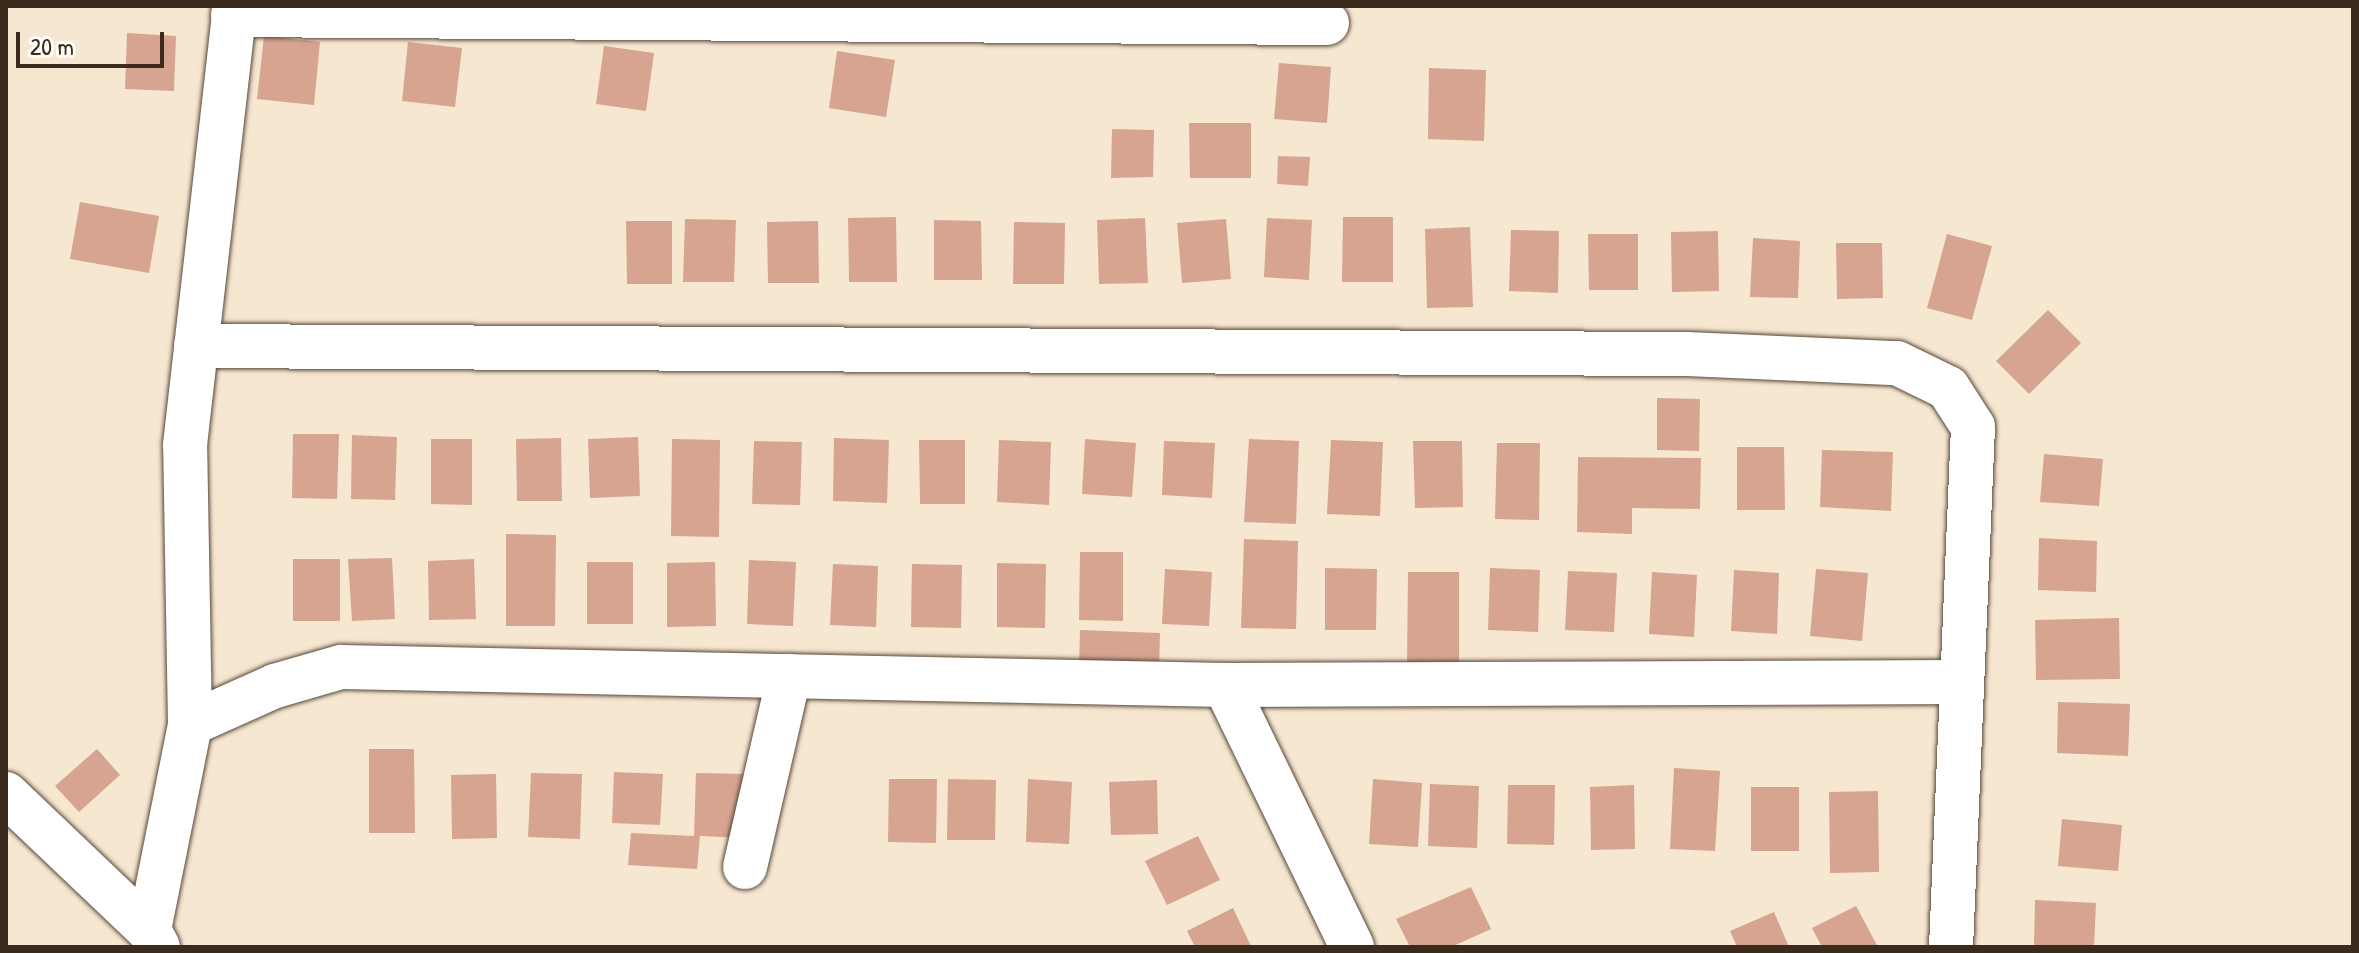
<!DOCTYPE html>
<style>
body{margin:0}
#map{position:relative;width:2359px;height:953px;overflow:hidden;background:#f6e7d1;font-family:"Patrick Hand",sans-serif}
div>[style]{position:absolute}
.building>*{inset:0;background:#d6a491}
.roads{filter:drop-shadow(0 0 2px #574639) drop-shadow(0 0 2px #574639)}
.minor>*{height:44px;margin:-22px;padding:0 22px;transform-origin:22px;border-radius:22px;background:#fff}
span{translate:-50% -50%;white-space:nowrap;text-align:center;line-height:1.15;-webkit-text-stroke:8px #fdfcf7;paint-order:stroke}
.frame{position:absolute;inset:0;border:8px solid #3b2a1e;pointer-events:none}
.scale{position:absolute;left:16px;top:32px;width:148px;height:36px;box-sizing:border-box;border:4px solid #3b2a1e;border-top:0;padding-left:10px;font-size:24px;line-height:28px;white-space:nowrap;color:#3b2a1e;-webkit-text-stroke:6px #fdfcf7;paint-order:stroke}
</style>
<div id="map">
<div class="building">
<div style="clip-path:polygon(127px 33px,176px 36px,174px 91px,125px 89px)"></div>
<div style="clip-path:polygon(264px 36px,320px 42px,314px 105px,257px 99px)"></div>
<div style="clip-path:polygon(408px 42px,462px 48px,455px 107px,402px 101px)"></div>
<div style="clip-path:polygon(604px 46px,654px 53px,646px 111px,596px 104px)"></div>
<div style="clip-path:polygon(837px 51px,895px 60px,886px 117px,829px 108px)"></div>
<div style="clip-path:polygon(1279px 63px,1331px 67px,1327px 123px,1274px 119px)"></div>
<div style="clip-path:polygon(1429px 68px,1486px 70px,1484px 141px,1428px 139px)"></div>
<div style="clip-path:polygon(1189px 123px,1251px 123px,1251px 178px,1190px 178px)"></div>
<div style="clip-path:polygon(1112px 129px,1154px 130px,1153px 177px,1111px 178px)"></div>
<div style="clip-path:polygon(1278px 156px,1310px 157px,1308px 186px,1277px 184px)"></div>
<div style="clip-path:polygon(80px 202px,159px 216px,149px 273px,70px 259px)"></div>
<div style="clip-path:polygon(896px 217px,897px 282px,849px 282px,848px 218px)"></div>
<div style="clip-path:polygon(1343px 217px,1393px 217px,1393px 282px,1342px 282px)"></div>
<div style="clip-path:polygon(1145px 218px,1148px 283px,1099px 284px,1097px 220px)"></div>
<div style="clip-path:polygon(1267px 218px,1312px 220px,1309px 280px,1264px 277px)"></div>
<div style="clip-path:polygon(685px 219px,736px 220px,734px 282px,683px 282px)"></div>
<div style="clip-path:polygon(1226px 219px,1231px 279px,1182px 283px,1177px 223px)"></div>
<div style="clip-path:polygon(934px 220px,981px 221px,982px 280px,934px 280px)"></div>
<div style="clip-path:polygon(626px 221px,672px 221px,672px 284px,627px 284px)"></div>
<div style="clip-path:polygon(818px 221px,819px 283px,768px 283px,767px 222px)"></div>
<div style="clip-path:polygon(1014px 222px,1065px 223px,1064px 284px,1013px 284px)"></div>
<div style="clip-path:polygon(1470px 227px,1473px 307px,1427px 308px,1425px 229px)"></div>
<div style="clip-path:polygon(1511px 230px,1559px 231px,1558px 293px,1509px 291px)"></div>
<div style="clip-path:polygon(1718px 231px,1719px 291px,1672px 292px,1671px 232px)"></div>
<div style="clip-path:polygon(1588px 234px,1638px 234px,1638px 290px,1589px 290px)"></div>
<div style="clip-path:polygon(1947px 234px,1992px 246px,1972px 320px,1927px 308px)"></div>
<div style="clip-path:polygon(1753px 238px,1800px 241px,1798px 298px,1750px 297px)"></div>
<div style="clip-path:polygon(1836px 243px,1882px 243px,1883px 298px,1837px 299px)"></div>
<div style="clip-path:polygon(2048px 310px,2081px 343px,2029px 394px,1996px 361px)"></div>
<div style="clip-path:polygon(1657px 398px,1700px 399px,1699px 451px,1657px 450px)"></div>
<div style="clip-path:polygon(293px 434px,339px 434px,337px 499px,292px 498px)"></div>
<div style="clip-path:polygon(352px 435px,397px 437px,395px 500px,351px 499px)"></div>
<div style="clip-path:polygon(638px 437px,640px 496px,590px 498px,588px 439px)"></div>
<div style="clip-path:polygon(561px 438px,562px 501px,517px 501px,516px 439px)"></div>
<div style="clip-path:polygon(834px 438px,889px 440px,887px 503px,833px 501px)"></div>
<div style="clip-path:polygon(431px 439px,472px 439px,472px 505px,431px 504px)"></div>
<div style="clip-path:polygon(672px 439px,720px 440px,719px 537px,671px 536px)"></div>
<div style="clip-path:polygon(1085px 439px,1136px 443px,1132px 497px,1082px 494px)"></div>
<div style="clip-path:polygon(1249px 439px,1299px 441px,1296px 524px,1244px 522px)"></div>
<div style="clip-path:polygon(919px 440px,965px 440px,965px 504px,920px 504px)"></div>
<div style="clip-path:polygon(999px 440px,1051px 442px,1049px 505px,997px 502px)"></div>
<div style="clip-path:polygon(1331px 440px,1383px 442px,1380px 516px,1327px 514px)"></div>
<div style="clip-path:polygon(754px 441px,802px 442px,800px 505px,752px 504px)"></div>
<div style="clip-path:polygon(1164px 441px,1215px 443px,1212px 498px,1162px 495px)"></div>
<div style="clip-path:polygon(1413px 441px,1462px 441px,1463px 507px,1415px 508px)"></div>
<div style="clip-path:polygon(1497px 443px,1540px 443px,1539px 520px,1495px 519px)"></div>
<div style="clip-path:polygon(1737px 447px,1784px 447px,1785px 510px,1737px 510px)"></div>
<div style="clip-path:polygon(1822px 450px,1893px 452px,1891px 511px,1820px 507px)"></div>
<div style="clip-path:polygon(2044px 454px,2103px 459px,2099px 506px,2040px 502px)"></div>
<div style="clip-path:polygon(1578px 457px,1701px 458px,1700px 509px,1632px 508px,1632px 534px,1577px 532px)"></div>
<div style="clip-path:polygon(506px 534px,556px 535px,555px 626px,506px 626px)"></div>
<div style="clip-path:polygon(2039px 538px,2097px 541px,2096px 592px,2038px 590px)"></div>
<div style="clip-path:polygon(1244px 539px,1298px 541px,1296px 629px,1241px 628px)"></div>
<div style="clip-path:polygon(1080px 552px,1123px 552px,1123px 621px,1079px 620px)"></div>
<div style="clip-path:polygon(392px 558px,395px 619px,352px 621px,348px 559px)"></div>
<div style="clip-path:polygon(293px 559px,340px 559px,340px 621px,293px 621px)"></div>
<div style="clip-path:polygon(474px 559px,476px 619px,429px 620px,428px 561px)"></div>
<div style="clip-path:polygon(749px 560px,796px 562px,793px 626px,747px 624px)"></div>
<div style="clip-path:polygon(587px 562px,633px 562px,633px 624px,587px 624px)"></div>
<div style="clip-path:polygon(715px 562px,716px 626px,667px 627px,667px 563px)"></div>
<div style="clip-path:polygon(997px 563px,1046px 564px,1045px 628px,997px 627px)"></div>
<div style="clip-path:polygon(833px 564px,878px 566px,876px 627px,830px 625px)"></div>
<div style="clip-path:polygon(912px 564px,962px 565px,961px 628px,911px 627px)"></div>
<div style="clip-path:polygon(1325px 568px,1377px 569px,1376px 630px,1325px 630px)"></div>
<div style="clip-path:polygon(1490px 568px,1540px 570px,1538px 632px,1488px 630px)"></div>
<div style="clip-path:polygon(1165px 569px,1212px 572px,1209px 626px,1162px 624px)"></div>
<div style="clip-path:polygon(1816px 569px,1868px 573px,1862px 641px,1810px 636px)"></div>
<div style="clip-path:polygon(1734px 570px,1779px 573px,1777px 634px,1731px 631px)"></div>
<div style="clip-path:polygon(1568px 571px,1617px 573px,1614px 632px,1565px 630px)"></div>
<div style="clip-path:polygon(1408px 572px,1459px 572px,1459px 667px,1407px 667px)"></div>
<div style="clip-path:polygon(1652px 572px,1697px 575px,1694px 637px,1649px 634px)"></div>
<div style="clip-path:polygon(2119px 618px,2120px 679px,2036px 680px,2035px 620px)"></div>
<div style="clip-path:polygon(1080px 630px,1160px 633px,1159px 670px,1079px 667px)"></div>
<div style="clip-path:polygon(2058px 702px,2130px 704px,2128px 756px,2057px 753px)"></div>
<div style="clip-path:polygon(97px 749px,120px 775px,79px 812px,55px 786px)"></div>
<div style="clip-path:polygon(369px 749px,414px 749px,415px 833px,369px 833px)"></div>
<div style="clip-path:polygon(1674px 768px,1720px 771px,1715px 851px,1670px 849px)"></div>
<div style="clip-path:polygon(614px 772px,663px 774px,660px 825px,612px 823px)"></div>
<div style="clip-path:polygon(531px 773px,582px 774px,580px 839px,528px 837px)"></div>
<div style="clip-path:polygon(696px 773px,745px 774px,743px 838px,700px 836px,697px 869px,628px 865px,631px 833px,694px 836px)"></div>
<div style="clip-path:polygon(496px 774px,497px 838px,452px 839px,451px 775px)"></div>
<div style="clip-path:polygon(889px 779px,937px 779px,936px 843px,888px 842px)"></div>
<div style="clip-path:polygon(948px 779px,996px 780px,995px 840px,947px 840px)"></div>
<div style="clip-path:polygon(1028px 779px,1072px 782px,1069px 844px,1026px 842px)"></div>
<div style="clip-path:polygon(1373px 779px,1422px 783px,1418px 847px,1369px 844px)"></div>
<div style="clip-path:polygon(1157px 780px,1158px 834px,1111px 835px,1109px 782px)"></div>
<div style="clip-path:polygon(1430px 784px,1479px 786px,1477px 848px,1428px 846px)"></div>
<div style="clip-path:polygon(1508px 785px,1555px 785px,1554px 845px,1507px 844px)"></div>
<div style="clip-path:polygon(1634px 785px,1635px 849px,1591px 850px,1590px 787px)"></div>
<div style="clip-path:polygon(1751px 787px,1799px 787px,1799px 851px,1751px 851px)"></div>
<div style="clip-path:polygon(1878px 791px,1879px 872px,1830px 873px,1829px 792px)"></div>
<div style="clip-path:polygon(2062px 819px,2122px 825px,2118px 871px,2058px 866px)"></div>
<div style="clip-path:polygon(1198px 836px,1220px 880px,1167px 905px,1145px 861px)"></div>
<div style="clip-path:polygon(1471px 887px,1491px 929px,1451px 947px,1410px 947px,1396px 919px)"></div>
<div style="clip-path:polygon(2035px 900px,2096px 903px,2094px 947px,2034px 945px)"></div>
<div style="clip-path:polygon(1856px 906px,1878px 947px,1822px 947px,1812px 928px)"></div>
<div style="clip-path:polygon(1233px 908px,1251px 946px,1195px 947px,1187px 931px)"></div>
<div style="clip-path:polygon(1774px 912px,1789px 947px,1737px 947px,1730px 931px)"></div>
</div>
<div class="roads">
<div class="minor">
<div style="left:233px;top:15px;width:1094px;rotate:0.42deg"></div>
<div style="left:196px;top:346px;width:1491px;rotate:0.31deg"></div>
<div style="left:1687px;top:354px;width:210px;rotate:2.5deg"></div>
<div style="left:1897px;top:363px;width:57px;rotate:26.1deg"></div>
<div style="left:1948px;top:388px;width:46px;rotate:57.3deg"></div>
<div style="left:1973px;top:427px;width:520px;rotate:92.42deg"></div>
<div style="left:1225px;top:685px;width:291px;rotate:64.1deg"></div>
<div style="left:190px;top:724px;width:93px;rotate:-24.1deg"></div>
<div style="left:275px;top:686px;width:69px;rotate:-16.1deg"></div>
<div style="left:341px;top:667px;width:884px;rotate:1.17deg"></div>
<div style="left:1225px;top:685px;width:736px;rotate:-0.23deg"></div>
<div style="left:6px;top:794px;width:197px;rotate:43.6deg"></div>
<div style="left:149px;top:930px;width:19px;rotate:62deg"></div>
<div style="left:745px;top:867px;width:196px;rotate:-77deg"></div>
<div style="left:149px;top:930px;width:210px;rotate:-78.7deg"></div>
<div style="left:190px;top:724px;width:279px;rotate:-91deg"></div>
<div style="left:185px;top:445px;width:442px;rotate:-83.5deg"></div>
</div>
</div>
<div class="frame"></div>
<div class="scale">20 m</div>
</div>
